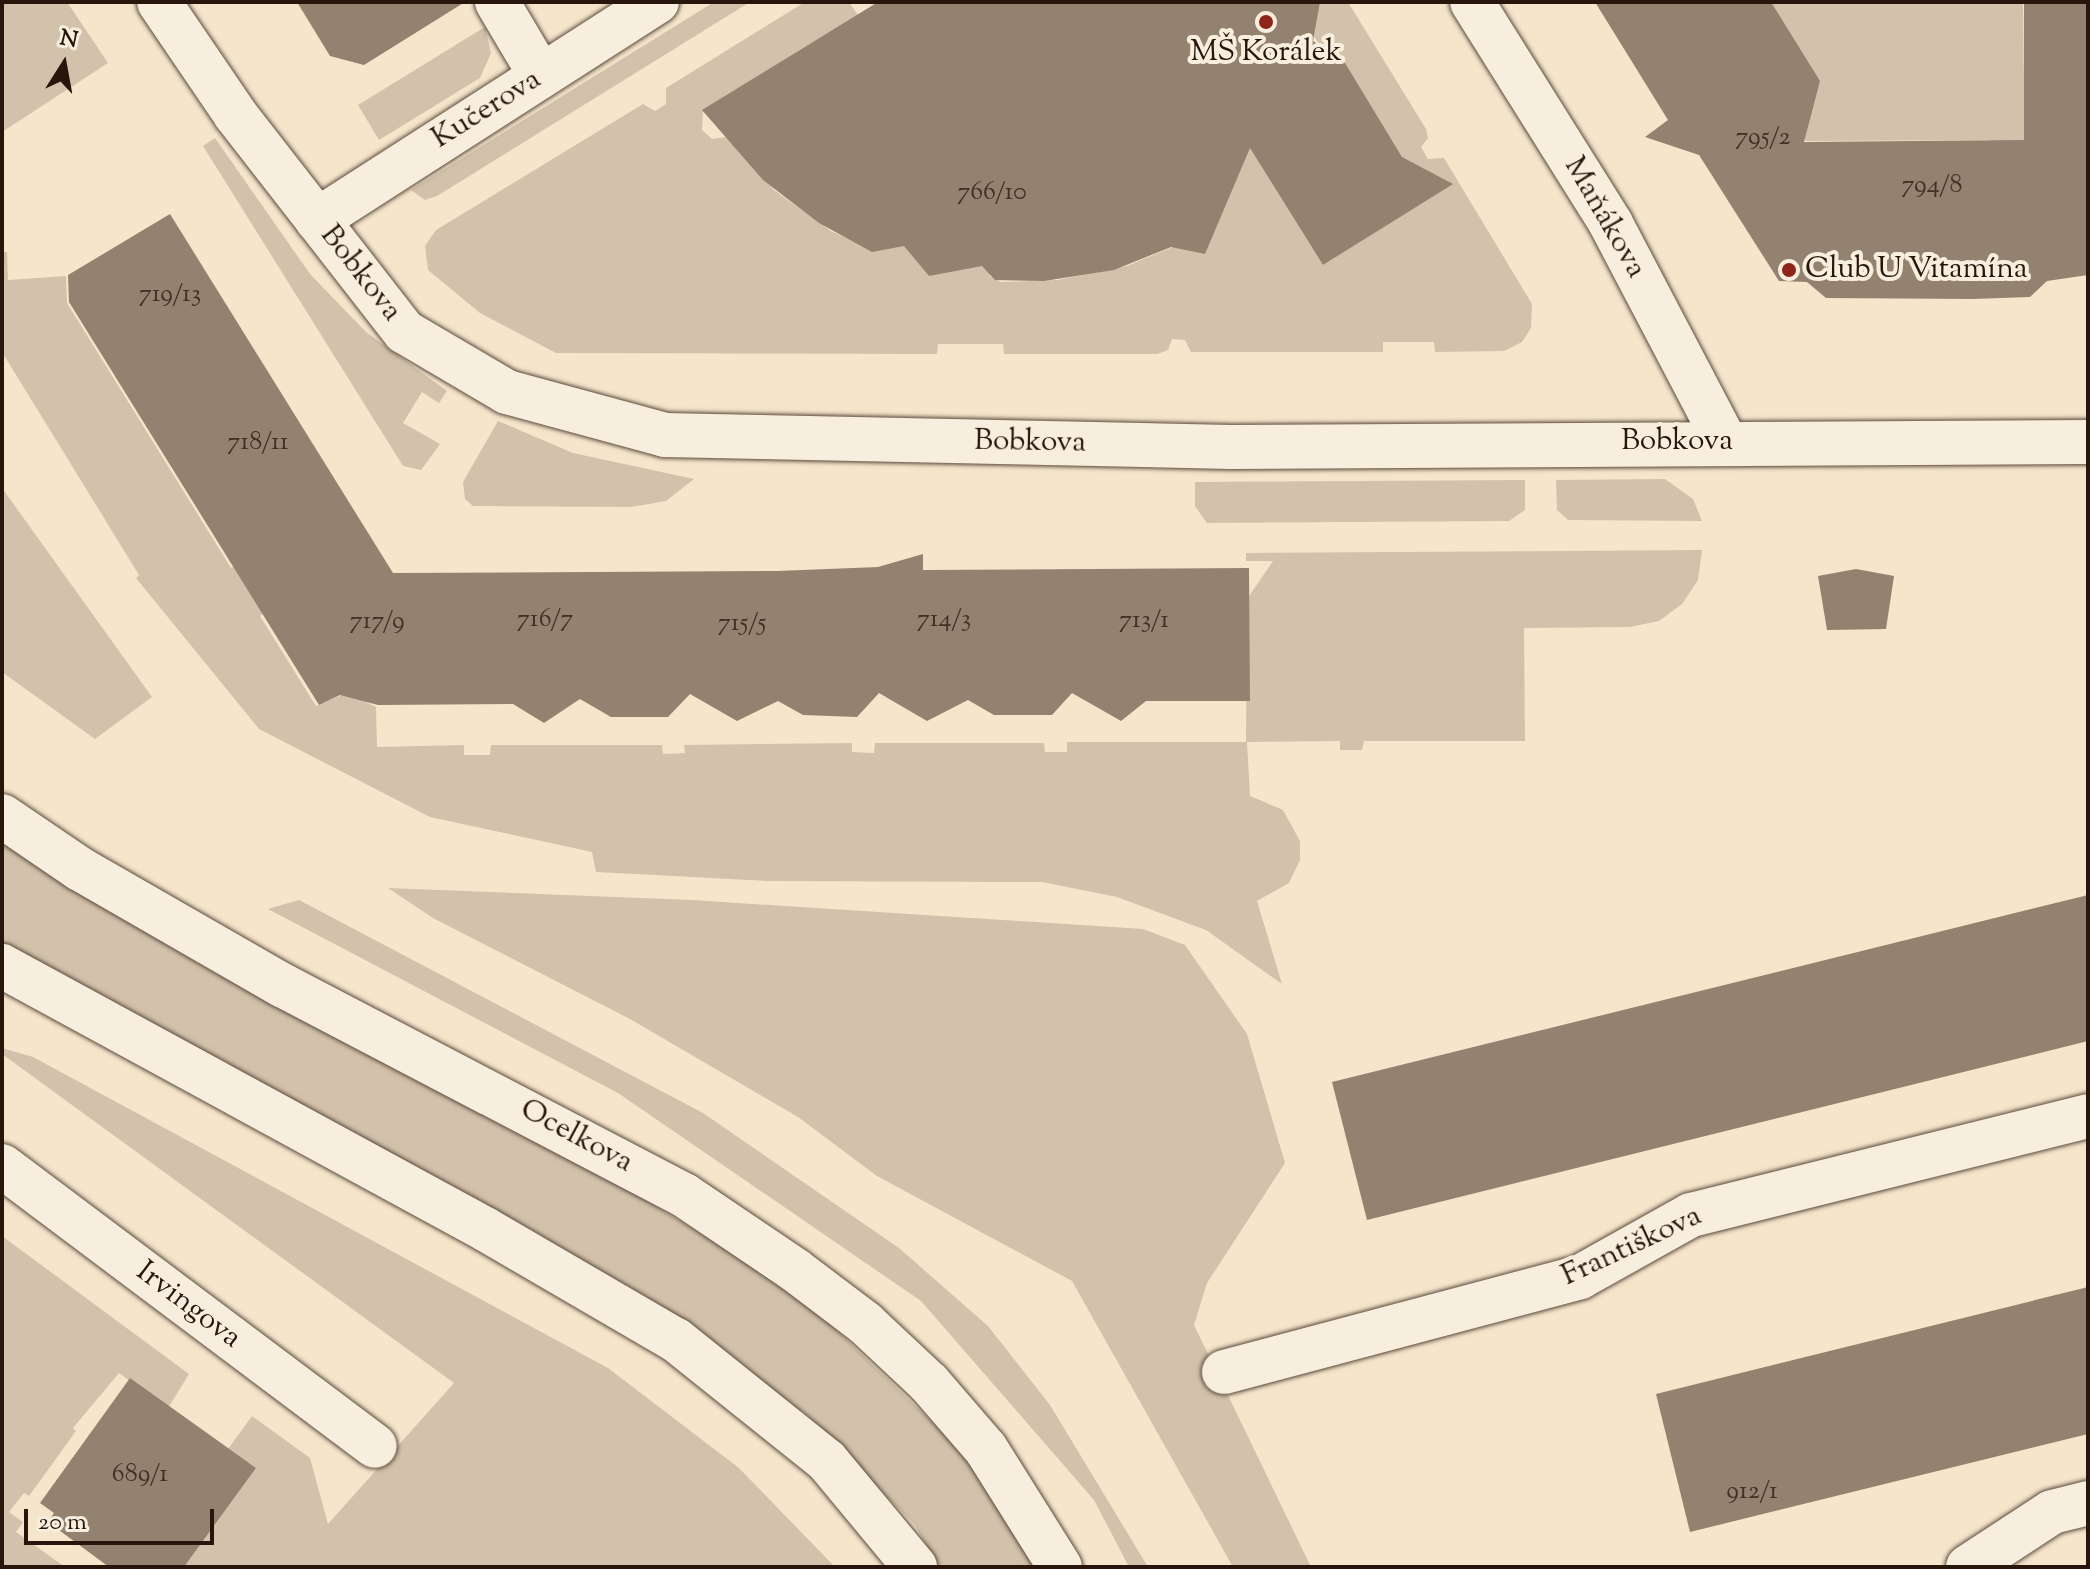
<!DOCTYPE html>
<meta charset="utf-8">
<style>
body{margin:0}
#map{position:relative;width:2090px;height:1569px;overflow:hidden;background:#f5e5cb;font-family:"Sorts Mill Goudy",serif}
div>[style]{position:absolute}
.green>*{inset:0;background:#d2c2ab}
.building>*{inset:0;background:#938270}
.roads{filter:drop-shadow(0 0 2px #5b4a3c) drop-shadow(0 0 2px #5b4a3c)}
.minor>*{height:44px;margin:-22px;padding:0 22px;transform-origin:22px;border-radius:22px;background:#f8eedd}
.dots>*{width:22px;height:22px;translate:-50% -50%;box-sizing:border-box;border:4px solid #f8eedd;border-radius:50%}
span{translate:-50% -50%;white-space:nowrap;text-align:center;line-height:1.15;-webkit-text-stroke:8px #f8eedd;paint-order:stroke}
.number-label{font-size:26px;color:#433126}
.number-label span{-webkit-text-stroke-width:0}
.poi-label{font-size:30px;color:#28160d}
.left{translate:0 -50%;text-align:left}
.street-label{font-size:30px;color:#28160d}
.frame{position:absolute;inset:0;border:4px solid #28160d;pointer-events:none}
.north{position:absolute;left:24px;top:24px;width:80px;height:80px;-webkit-text-stroke:6px #f8eedd;paint-order:stroke;rotate:11deg;font-size:22px;font-weight:700;line-height:32px;text-align:center;color:#28160d}
.north::after{content:'';display:block;margin:auto;width:28px;height:36px;background:#28160d;clip-path:polygon(50% 0,100% 100%,50% 72%,0 100%)}
.scale{position:absolute;left:24px;top:1509px;width:190px;height:36px;box-sizing:border-box;border:4px solid #28160d;border-top:0;padding-left:10px;font-size:24px;line-height:28px;white-space:nowrap;color:#28160d;-webkit-text-stroke:6px #f8eedd;paint-order:stroke}
</style>
<div id="map">
<div class="green">
<div style="clip-path:polygon(2px 2px,67px 2px,108px 63px,2px 132px)"></div>
<div style="clip-path:polygon(714px 2px,750px 2px,437px 196px,425px 200px,411px 190px)"></div>
<div style="clip-path:polygon(805px 2px,849px 2px,858px 15px,830px 69px,811px 43px,703px 111px,702px 130px,712px 139px,726px 137px,774px 190px,831px 231px,875px 251px,888px 240px,921px 251px,933px 274px,988px 264px,990px 276px,1001px 282px,1058px 280px,1127px 266px,1180px 244px,1199px 252px,1233px 120px,1323px 265px,1432px 196px,1433px 177px,1423px 168px,1410px 170px,1341px 59px,1327px 57px,1308px 26px,1318px 14px,1317px 2px,1348px 2px,1426px 129px,1428px 138px,1421px 147px,1428px 159px,1444px 158px,1532px 304px,1531px 328px,1522px 342px,1504px 351px,1435px 352px,1434px 342px,1383px 342px,1383px 352px,1191px 352px,1185px 340px,1172px 339px,1168px 350px,1157px 354px,1004px 354px,1003px 344px,938px 344px,937px 354px,556px 353px,480px 313px,428px 270px,425px 246px,436px 230px,643px 104px,655px 111px,666px 104px,666px 88px)"></div>
<div style="clip-path:polygon(1771px 2px,2023px 2px,2024px 83px,2043px 154px,2000px 151px,1990px 140px,1806px 141px,1791px 118px)"></div>
<div style="clip-path:polygon(485px 27px,491px 53px,480px 78px,379px 140px,358px 105px)"></div>
<div style="clip-path:polygon(215px 138px,310px 274px,366px 332px,447px 391px,439px 403px,422px 392px,403px 423px,440px 444px,421px 470px,403px 466px,203px 146px)"></div>
<div style="clip-path:polygon(2px 252px,7px 252px,8px 280px,66px 276px,67px 303px,231px 568px,243px 561px,272px 608px,260px 616px,316px 706px,347px 693px,376px 707px,377px 747px,464px 745px,464px 755px,490px 755px,491px 745px,662px 745px,663px 754px,685px 753px,684px 745px,852px 743px,852px 752px,874px 753px,875px 743px,1044px 743px,1045px 752px,1067px 752px,1067px 742px,1246px 742px,1247px 599px,1273px 561px,1246px 561px,1246px 553px,1702px 550px,1698px 580px,1682px 604px,1659px 621px,1630px 627px,1524px 628px,1525px 741px,1364px 741px,1362px 750px,1340px 750px,1340px 741px,1247px 742px,1250px 796px,1283px 810px,1300px 841px,1300px 860px,1289px 883px,1257px 901px,1282px 984px,1206px 930px,1117px 897px,1042px 882px,767px 881px,596px 872px,592px 852px,430px 817px,259px 729px,136px 578px,139px 575px,2px 352px)"></div>
<div style="clip-path:polygon(498px 421px,573px 453px,694px 479px,666px 501px,631px 507px,473px 506px,465px 499px,463px 482px)"></div>
<div style="clip-path:polygon(1665px 479px,1693px 499px,1702px 521px,1568px 520px,1557px 510px,1556px 480px)"></div>
<div style="clip-path:polygon(1525px 480px,1525px 510px,1509px 521px,1207px 523px,1195px 506px,1195px 482px)"></div>
<div style="clip-path:polygon(2px 488px,152px 697px,95px 739px,2px 672px)"></div>
<div style="clip-path:polygon(2px 842px,474px 1097px,795px 1290px,960px 1449px,1039px 1567px,939px 1567px,915px 1525px,807px 1415px,689px 1333px,2px 951px)"></div>
<div style="clip-path:polygon(388px 888px,692px 900px,1143px 929px,1185px 945px,1247px 1034px,1285px 1163px,1207px 1283px,1194px 1325px,1311px 1567px,1233px 1567px,1072px 1281px,877px 1176px,798px 1117px,630px 1019px,433px 918px)"></div>
<div style="clip-path:polygon(299px 900px,703px 1113px,899px 1248px,988px 1326px,1050px 1405px,1148px 1567px,1129px 1567px,1094px 1500px,921px 1301px,618px 1093px,268px 909px)"></div>
<div style="clip-path:polygon(2px 1048px,33px 1057px,608px 1368px,739px 1468px,835px 1567px,184px 1567px,256px 1468px,228px 1449px,252px 1416px,310px 1458px,328px 1524px,454px 1383px,2px 1054px)"></div>
<div style="clip-path:polygon(2px 1236px,189px 1374px,168px 1408px,119px 1373px,73px 1428px,76px 1431px,29px 1496px,24px 1493px,9px 1512px,23px 1522px,16px 1532px,65px 1567px,2px 1567px)"></div>
</div>
<div class="building">
<div style="clip-path:polygon(297px 2px,465px 2px,364px 65px,330px 56px)"></div>
<div style="clip-path:polygon(878px 2px,1320px 2px,1313px 41px,1345px 63px,1402px 157px,1453px 184px,1323px 265px,1250px 148px,1205px 254px,1171px 247px,1114px 270px,1044px 281px,995px 280px,982px 266px,929px 276px,904px 246px,872px 252px,819px 223px,763px 180px,702px 110px)"></div>
<div style="clip-path:polygon(1595px 2px,1771px 2px,1820px 81px,1804px 142px,2024px 140px,2024px 2px,2088px 2px,2088px 275px,2047px 281px,2030px 297px,1973px 299px,1826px 298px,1807px 282px,1779px 281px,1699px 155px,1645px 137px,1668px 120px)"></div>
<div style="clip-path:polygon(170px 214px,393px 573px,777px 571px,878px 567px,923px 554px,923px 570px,1249px 568px,1250px 701px,1146px 701px,1121px 721px,1072px 693px,1052px 715px,994px 715px,968px 700px,927px 721px,879px 693px,857px 717px,803px 715px,778px 701px,737px 721px,690px 694px,668px 717px,611px 717px,580px 699px,544px 723px,513px 704px,378px 705px,340px 695px,319px 705px,69px 302px,68px 275px)"></div>
<div style="clip-path:polygon(1856px 569px,1894px 576px,1886px 629px,1827px 630px,1818px 576px)"></div>
<div style="clip-path:polygon(2088px 895px,2088px 1041px,1367px 1220px,1332px 1082px)"></div>
<div style="clip-path:polygon(2088px 1287px,2088px 1434px,1690px 1532px,1656px 1394px)"></div>
<div style="clip-path:polygon(130px 1378px,256px 1468px,184px 1567px,109px 1567px,48px 1522px,54px 1513px,40px 1503px)"></div>
</div>
<div class="roads">
<div class="minor">
<div style="left:159px;top:2px;width:135px;rotate:55.8deg"></div>
<div style="left:235px;top:114px;width:276px;rotate:52.1deg"></div>
<div style="left:405px;top:332px;width:118px;rotate:30.5deg"></div>
<div style="left:507px;top:392px;width:164px;rotate:15.2deg"></div>
<div style="left:665px;top:435px;width:566px;rotate:1.21deg"></div>
<div style="left:1231px;top:447px;width:857px;rotate:-0.33deg"></div>
<div style="left:497px;top:2px;width:86px;rotate:59.3deg"></div>
<div style="left:1472px;top:2px;width:262px;rotate:57.9deg"></div>
<div style="left:1611px;top:224px;width:245px;rotate:62.3deg"></div>
<div style="left:317px;top:220px;width:404px;rotate:-32.7deg"></div>
<div style="left:2px;top:816px;width:94px;rotate:34.2deg"></div>
<div style="left:80px;top:869px;width:233px;rotate:29.9deg"></div>
<div style="left:282px;top:985px;width:454px;rotate:27.6deg"></div>
<div style="left:684px;top:1195px;width:134px;rotate:34deg"></div>
<div style="left:795px;top:1270px;width:88px;rotate:37.1deg"></div>
<div style="left:865px;top:1323px;width:88px;rotate:43.2deg"></div>
<div style="left:929px;top:1383px;width:87px;rotate:49.2deg"></div>
<div style="left:986px;top:1449px;width:139px;rotate:57.9deg"></div>
<div style="left:2px;top:966px;width:550px;rotate:28.57deg"></div>
<div style="left:485px;top:1229px;width:221px;rotate:30.2deg"></div>
<div style="left:676px;top:1340px;width:193px;rotate:38.7deg"></div>
<div style="left:827px;top:1461px;width:138px;rotate:50.3deg"></div>
<div style="left:2px;top:1166px;width:466px;rotate:36.9deg"></div>
<div style="left:1224px;top:1372px;width:368px;rotate:-14.9deg"></div>
<div style="left:1580px;top:1277px;width:127px;rotate:-29.2deg"></div>
<div style="left:1691px;top:1215px;width:409px;rotate:-14deg"></div>
<div style="left:1968px;top:1567px;width:100px;rotate:-33.2deg"></div>
<div style="left:2052px;top:1512px;width:37px;rotate:-14deg"></div>
</div>
</div>
<div class="dots">
<div style="left:1266px;top:22px;background:#8f2418"></div>
<div style="left:1789px;top:270px;background:#8f2418"></div>
</div>
<div class="number-label">
<span style="left:1763px;top:138px">795/2</span>
<span style="left:1932px;top:186px">794/8</span>
<span style="left:992px;top:193px">766/10</span>
<span style="left:170px;top:295px">719/13</span>
<span style="left:258px;top:443px">718/11</span>
<span style="left:545px;top:620px">716/7</span>
<span style="left:944px;top:620px">714/3</span>
<span style="left:1144px;top:621px">713/1</span>
<span style="left:377px;top:622px">717/9</span>
<span style="left:742px;top:624px">715/5</span>
<span style="left:140px;top:1475px">689/1</span>
<span style="left:1752px;top:1492px">912/1</span>
</div>
<div class="poi-label">
<span style="left:1266px;top:53px">MŠ Korálek</span>
<span class="left" style="left:1805px;top:270px">Club U Vitamína</span>
</div>
<div class="street-label">
<span style="left:487px;top:110px;rotate:-32deg">Kučerova</span>
<span style="left:1604px;top:218px;rotate:60deg">Maňákova</span>
<span style="left:360px;top:274px;rotate:52deg">Bobkova</span>
<span style="left:1677px;top:442px">Bobkova</span>
<span style="left:1030px;top:443px;rotate:1deg">Bobkova</span>
<span style="left:576px;top:1137px;rotate:28deg">Ocelkova</span>
<span style="left:1632px;top:1247px;rotate:-25deg">Františkova</span>
<span style="left:188px;top:1306px;rotate:37deg">Irvingova</span>
</div>
<div class="frame"></div>
<div class="north">N</div>
<div class="scale">20 m</div>
</div>
